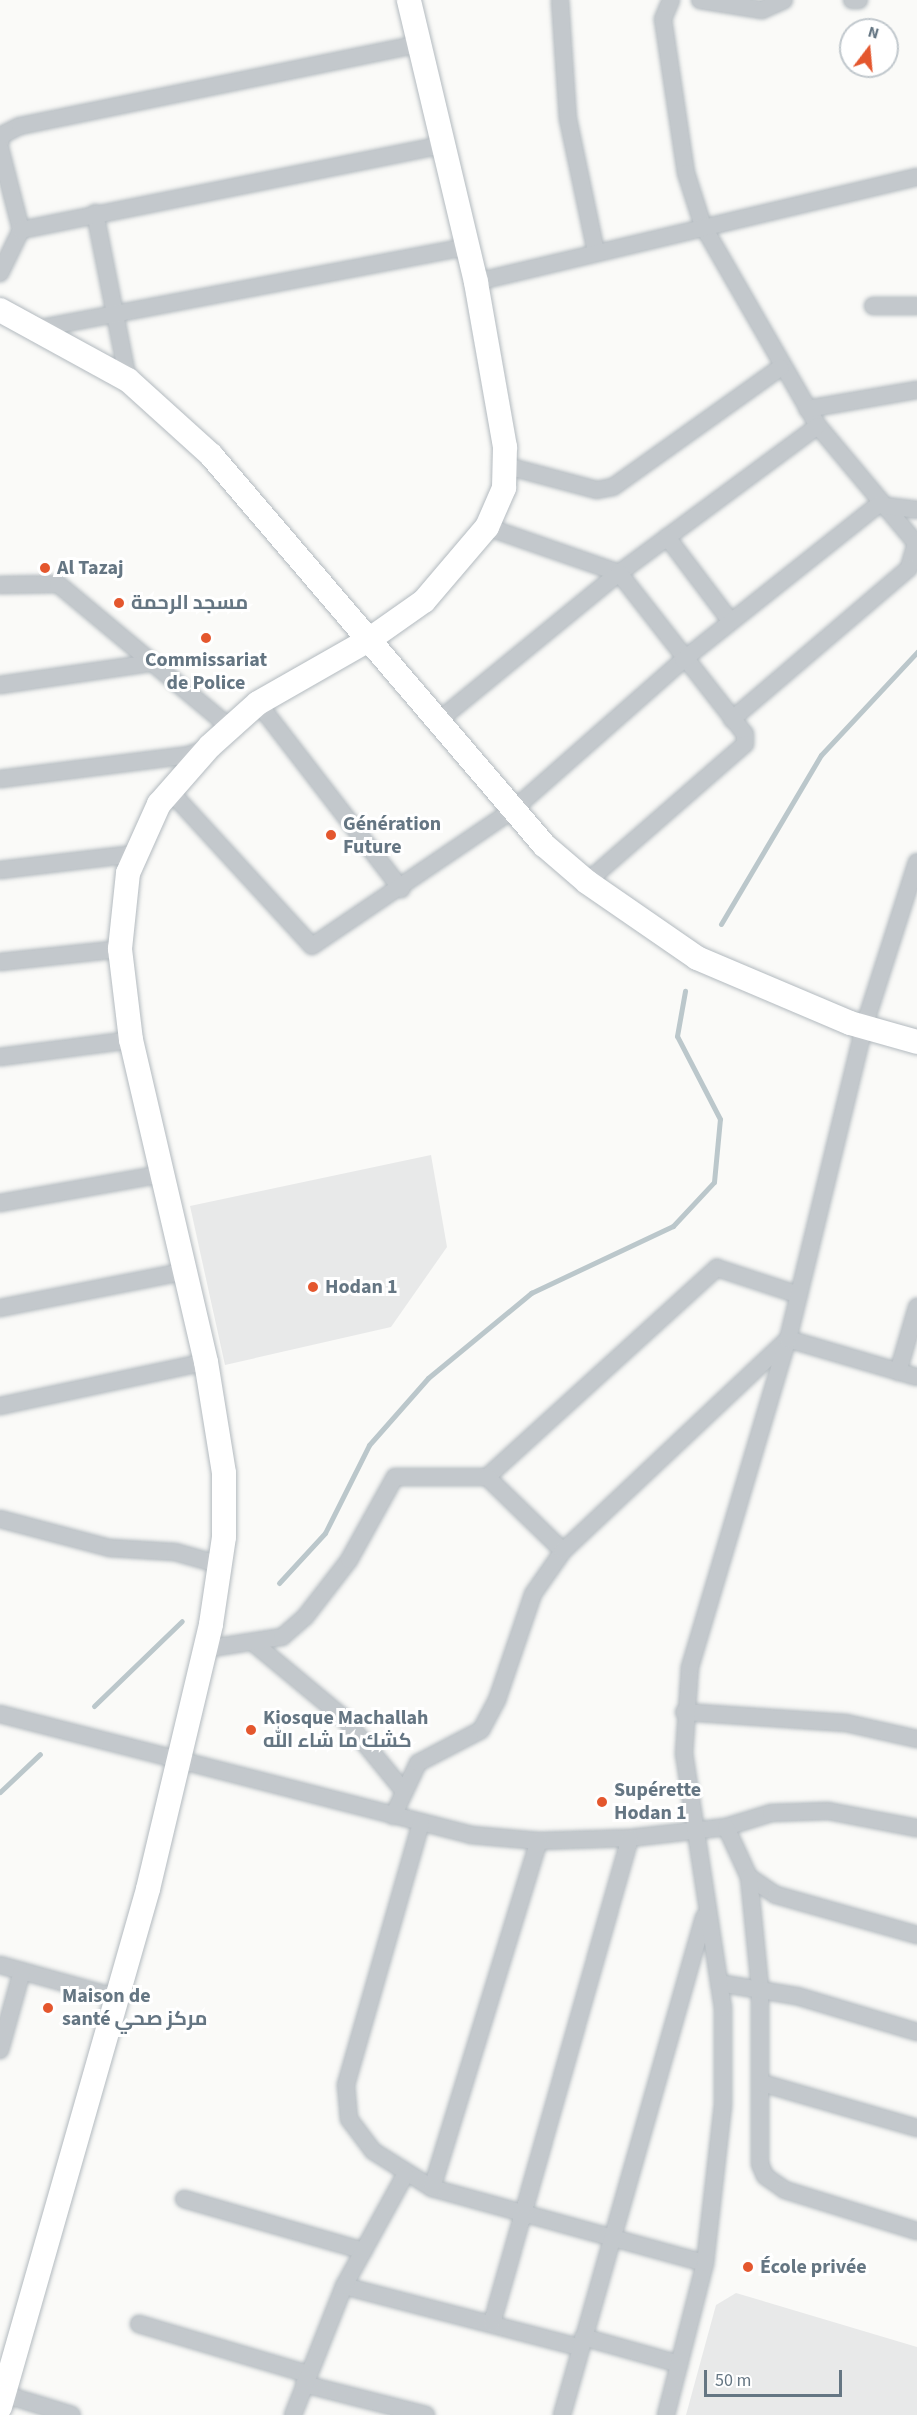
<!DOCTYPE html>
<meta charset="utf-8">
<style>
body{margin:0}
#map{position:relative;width:917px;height:2415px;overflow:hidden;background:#fafaf8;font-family:"Source Sans 3",Cairo,sans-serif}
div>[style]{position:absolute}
.built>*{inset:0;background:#e8e9e9}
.stream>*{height:5px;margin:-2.5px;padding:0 2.5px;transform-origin:2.5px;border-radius:2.5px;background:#bbc7cb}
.roads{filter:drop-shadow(0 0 2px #b3babf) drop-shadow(0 0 2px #b3babf)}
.street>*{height:16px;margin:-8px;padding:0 8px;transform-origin:8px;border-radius:8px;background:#c3c8cc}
.secondary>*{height:24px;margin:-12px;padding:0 12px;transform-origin:12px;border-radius:12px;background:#fff}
.dots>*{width:16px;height:16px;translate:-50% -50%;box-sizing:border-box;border:3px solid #fff;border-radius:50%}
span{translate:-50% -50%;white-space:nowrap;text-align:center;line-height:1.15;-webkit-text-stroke:6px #fff;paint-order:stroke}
.poi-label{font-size:20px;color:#657683;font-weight:700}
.left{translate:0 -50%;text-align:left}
.north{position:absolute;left:839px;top:18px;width:60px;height:60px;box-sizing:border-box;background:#fff;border:2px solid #c1c8cd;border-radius:50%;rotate:16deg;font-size:16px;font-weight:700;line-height:24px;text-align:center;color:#657683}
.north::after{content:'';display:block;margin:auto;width:21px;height:27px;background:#e4572e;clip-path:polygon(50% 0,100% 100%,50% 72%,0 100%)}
.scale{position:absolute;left:704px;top:2370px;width:138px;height:27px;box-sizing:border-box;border:3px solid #657683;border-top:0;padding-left:8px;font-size:18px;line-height:21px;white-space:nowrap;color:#657683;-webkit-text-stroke:4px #fff;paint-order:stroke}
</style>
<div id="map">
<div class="built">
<div style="clip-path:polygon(431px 1155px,447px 1247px,391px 1327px,225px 1365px,190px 1206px)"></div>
<div style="clip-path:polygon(736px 2293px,917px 2347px,917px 2415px,686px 2415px,716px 2305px)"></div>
</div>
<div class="stream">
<div style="left:721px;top:924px;width:196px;rotate:-59.4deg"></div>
<div style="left:821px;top:755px;width:141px;rotate:-47deg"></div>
<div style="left:279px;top:1583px;width:68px;rotate:-47.4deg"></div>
<div style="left:325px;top:1533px;width:98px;rotate:-63.4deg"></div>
<div style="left:369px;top:1445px;width:89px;rotate:-48.6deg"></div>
<div style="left:428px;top:1378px;width:134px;rotate:-39.5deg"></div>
<div style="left:531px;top:1293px;width:157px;rotate:-25.3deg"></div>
<div style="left:673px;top:1226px;width:60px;rotate:-47deg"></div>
<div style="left:714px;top:1182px;width:63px;rotate:-84.6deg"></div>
<div style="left:720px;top:1119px;width:93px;rotate:-117.4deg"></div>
<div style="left:677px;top:1036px;width:46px;rotate:-79.9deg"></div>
<div style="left:94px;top:1706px;width:122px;rotate:-44deg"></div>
<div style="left:0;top:1792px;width:55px;rotate:-43.5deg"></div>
</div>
<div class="roads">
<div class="street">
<div style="left:560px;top:0;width:119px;rotate:86.2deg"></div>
<div style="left:568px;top:119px;width:136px;rotate:78.1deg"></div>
<div style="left:671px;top:0;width:21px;rotate:113deg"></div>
<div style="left:663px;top:19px;width:156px;rotate:81.5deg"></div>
<div style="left:686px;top:173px;width:56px;rotate:72.2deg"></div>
<div style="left:703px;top:226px;width:231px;rotate:60.1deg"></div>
<div style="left:818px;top:426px;width:153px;rotate:50.1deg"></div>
<div style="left:916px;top:543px;width:26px;rotate:106deg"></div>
<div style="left:909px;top:568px;width:233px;rotate:139.5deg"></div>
<div style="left:700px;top:0;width:63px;rotate:9.2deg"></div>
<div style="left:762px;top:10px;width:24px;rotate:-24deg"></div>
<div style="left:852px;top:0;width:7px"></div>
<div style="left:0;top:143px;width:8px;rotate:-76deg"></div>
<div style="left:2px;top:135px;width:20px;rotate:-27deg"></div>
<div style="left:20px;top:126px;width:408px;rotate:-11.6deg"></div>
<div style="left:0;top:148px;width:85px;rotate:75.6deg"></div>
<div style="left:21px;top:230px;width:48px;rotate:116deg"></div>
<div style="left:95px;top:213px;width:170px;rotate:78.8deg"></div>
<div style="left:21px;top:230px;width:429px;rotate:-11.4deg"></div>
<div style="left:476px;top:282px;width:453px;rotate:-13.4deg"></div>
<div style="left:873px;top:306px;width:44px"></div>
<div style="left:41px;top:328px;width:431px;rotate:-10.8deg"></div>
<div style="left:807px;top:409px;width:112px;rotate:-9.8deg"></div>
<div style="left:507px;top:466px;width:93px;rotate:14.9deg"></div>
<div style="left:597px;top:490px;width:16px;rotate:-11deg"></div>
<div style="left:613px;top:487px;width:206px;rotate:-35.5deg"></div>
<div style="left:487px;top:527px;width:140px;rotate:19.2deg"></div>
<div style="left:619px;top:573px;width:247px;rotate:-36.5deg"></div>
<div style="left:667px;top:537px;width:106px;rotate:53deg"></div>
<div style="left:0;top:585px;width:58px;rotate:-1deg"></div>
<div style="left:58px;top:584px;width:225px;rotate:39.8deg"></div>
<div style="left:0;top:685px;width:153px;rotate:-8.3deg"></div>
<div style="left:258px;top:703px;width:235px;rotate:52.4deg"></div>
<div style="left:438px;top:721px;width:234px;rotate:-39.3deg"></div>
<div style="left:619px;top:573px;width:204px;rotate:52deg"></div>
<div style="left:745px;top:734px;width:10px;rotate:90deg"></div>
<div style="left:745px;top:744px;width:210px;rotate:138.9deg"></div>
<div style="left:0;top:779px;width:191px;rotate:-7.2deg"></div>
<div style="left:189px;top:755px;width:18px;rotate:-22deg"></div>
<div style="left:170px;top:791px;width:210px;rotate:47.5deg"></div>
<div style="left:312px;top:946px;width:244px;rotate:-34.1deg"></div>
<div style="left:514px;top:809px;width:225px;rotate:-41.4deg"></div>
<div style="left:683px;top:660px;width:249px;rotate:-38.5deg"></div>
<div style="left:878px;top:505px;width:39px;rotate:7deg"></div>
<div style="left:0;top:870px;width:135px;rotate:-6.8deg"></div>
<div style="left:0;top:962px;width:121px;rotate:-6.2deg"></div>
<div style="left:0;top:1057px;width:132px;rotate:-7.4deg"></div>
<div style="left:0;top:1203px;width:165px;rotate:-10.1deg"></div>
<div style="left:0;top:1308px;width:191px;rotate:-11.2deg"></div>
<div style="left:788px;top:1339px;width:134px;rotate:16.4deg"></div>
<div style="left:898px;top:1372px;width:68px;rotate:-73.7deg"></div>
<div style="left:0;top:1406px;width:211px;rotate:-12.1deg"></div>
<div style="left:487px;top:1477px;width:311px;rotate:-42.3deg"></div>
<div style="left:717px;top:1268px;width:86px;rotate:18.2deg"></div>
<div style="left:0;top:1519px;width:114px;rotate:14.8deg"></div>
<div style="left:110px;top:1548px;width:65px;rotate:3.5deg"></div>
<div style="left:175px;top:1552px;width:48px;rotate:15.8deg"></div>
<div style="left:256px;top:1645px;width:114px;rotate:39.7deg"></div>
<div style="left:344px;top:1718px;width:93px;rotate:50.7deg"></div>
<div style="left:205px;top:1649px;width:78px;rotate:-8.9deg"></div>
<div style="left:282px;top:1637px;width:30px;rotate:-41deg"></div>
<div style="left:305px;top:1617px;width:72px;rotate:-52.3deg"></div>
<div style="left:349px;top:1560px;width:95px;rotate:-61deg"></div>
<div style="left:395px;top:1477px;width:92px"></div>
<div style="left:487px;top:1477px;width:106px;rotate:44.2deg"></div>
<div style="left:684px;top:1712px;width:162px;rotate:3.9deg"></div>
<div style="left:846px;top:1723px;width:73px;rotate:12.7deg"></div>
<div style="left:0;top:1714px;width:486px;rotate:14.4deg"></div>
<div style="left:471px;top:1835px;width:68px;rotate:5deg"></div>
<div style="left:539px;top:1841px;width:91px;rotate:-1.9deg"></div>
<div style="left:630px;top:1838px;width:97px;rotate:-6.5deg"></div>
<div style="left:726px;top:1827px;width:47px;rotate:-17.3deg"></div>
<div style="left:771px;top:1813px;width:57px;rotate:-2deg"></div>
<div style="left:828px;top:1811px;width:91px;rotate:10.8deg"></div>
<div style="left:393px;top:1816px;width:59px;rotate:-64.7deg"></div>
<div style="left:418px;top:1763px;width:71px;rotate:-27.6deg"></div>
<div style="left:481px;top:1730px;width:34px;rotate:-62deg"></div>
<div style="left:497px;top:1700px;width:112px;rotate:-71.2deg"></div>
<div style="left:533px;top:1594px;width:52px;rotate:-55.1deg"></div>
<div style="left:563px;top:1551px;width:305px;rotate:-43.3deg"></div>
<div style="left:421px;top:1823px;width:273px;rotate:106deg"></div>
<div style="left:346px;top:2085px;width:34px;rotate:85deg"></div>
<div style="left:349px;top:2119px;width:40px;rotate:53deg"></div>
<div style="left:373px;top:2151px;width:70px;rotate:32.1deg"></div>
<div style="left:432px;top:2188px;width:283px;rotate:15.4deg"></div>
<div style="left:726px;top:1827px;width:55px;rotate:65.3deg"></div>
<div style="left:749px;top:1877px;width:32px;rotate:34deg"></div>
<div style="left:776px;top:1895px;width:147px;rotate:15.8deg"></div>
<div style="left:749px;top:1877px;width:112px;rotate:84.3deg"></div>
<div style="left:760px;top:1988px;width:176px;rotate:90deg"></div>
<div style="left:760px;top:2164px;width:13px;rotate:67deg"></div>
<div style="left:765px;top:2176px;width:24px;rotate:35deg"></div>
<div style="left:785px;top:2190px;width:138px;rotate:17.3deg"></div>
<div style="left:0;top:1965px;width:123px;rotate:15.5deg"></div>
<div style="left:719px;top:1983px;width:79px;rotate:9.5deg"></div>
<div style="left:797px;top:1996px;width:125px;rotate:16.7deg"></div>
<div style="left:0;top:2050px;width:82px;rotate:-74.4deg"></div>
<div style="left:762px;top:2083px;width:161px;rotate:16.2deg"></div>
<div style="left:432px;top:2188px;width:363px;rotate:-72.9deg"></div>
<div style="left:184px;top:2199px;width:187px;rotate:16.1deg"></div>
<div style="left:344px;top:2286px;width:243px;rotate:14.6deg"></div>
<div style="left:492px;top:2323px;width:504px;rotate:-74.12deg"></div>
<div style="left:139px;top:2324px;width:176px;rotate:16.5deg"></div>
<div style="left:583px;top:2337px;width:100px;rotate:15.7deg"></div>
<div style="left:304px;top:2384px;width:126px;rotate:14.3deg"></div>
<div style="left:0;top:2393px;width:75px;rotate:17deg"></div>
<div style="left:293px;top:2415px;width:139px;rotate:-68.4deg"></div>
<div style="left:344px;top:2286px;width:127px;rotate:-61.2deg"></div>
<div style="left:562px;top:2415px;width:518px;rotate:-74.08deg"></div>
<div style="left:666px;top:2415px;width:157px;rotate:-75.6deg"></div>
<div style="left:705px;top:2263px;width:159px;rotate:-83.5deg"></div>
<div style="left:723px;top:2105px;width:97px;rotate:-90deg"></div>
<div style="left:723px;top:2008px;width:257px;rotate:-98.7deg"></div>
<div style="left:684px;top:1754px;width:87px;rotate:-86.1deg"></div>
<div style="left:690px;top:1667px;width:342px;rotate:-73.4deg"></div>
<div style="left:788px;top:1339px;width:321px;rotate:-76.3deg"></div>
<div style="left:864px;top:1027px;width:173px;rotate:-72.2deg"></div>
</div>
<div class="secondary">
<div style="left:0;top:310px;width:146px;rotate:28.7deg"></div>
<div style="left:128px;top:380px;width:112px;rotate:42.1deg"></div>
<div style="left:211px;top:455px;width:513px;rotate:49.51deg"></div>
<div style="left:544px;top:845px;width:57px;rotate:40.7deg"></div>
<div style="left:587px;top:882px;width:134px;rotate:34.6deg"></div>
<div style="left:697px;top:958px;width:166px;rotate:23deg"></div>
<div style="left:850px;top:1023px;width:70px;rotate:15.8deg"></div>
<div style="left:0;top:2407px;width:539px;rotate:-74.05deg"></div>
<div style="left:148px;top:1889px;width:272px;rotate:-76.6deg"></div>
<div style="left:211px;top:1624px;width:88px;rotate:-81.5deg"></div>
<div style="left:224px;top:1537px;width:64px;rotate:-90deg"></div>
<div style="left:224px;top:1473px;width:112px;rotate:-99.2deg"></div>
<div style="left:206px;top:1362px;width:331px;rotate:-103.1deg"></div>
<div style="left:131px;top:1040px;width:92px;rotate:-96.9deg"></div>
<div style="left:120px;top:949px;width:76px;rotate:-84deg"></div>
<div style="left:128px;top:873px;width:76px;rotate:-65.8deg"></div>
<div style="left:159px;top:804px;width:77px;rotate:-48.7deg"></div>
<div style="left:210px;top:746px;width:64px;rotate:-41.9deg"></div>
<div style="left:258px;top:703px;width:129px;rotate:-29.7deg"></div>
<div style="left:370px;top:639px;width:66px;rotate:-35.1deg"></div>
<div style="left:424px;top:601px;width:97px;rotate:-49.6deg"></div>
<div style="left:487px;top:527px;width:43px;rotate:-66.4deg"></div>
<div style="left:504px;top:488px;width:41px;rotate:-88.6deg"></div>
<div style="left:505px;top:447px;width:168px;rotate:-100deg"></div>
<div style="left:476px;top:282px;width:290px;rotate:-103.4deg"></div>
</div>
</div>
<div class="dots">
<div style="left:45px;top:568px;background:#e4572e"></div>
<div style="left:119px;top:603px;background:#e4572e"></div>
<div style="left:206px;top:638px;background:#e4572e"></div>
<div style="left:331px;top:835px;background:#e4572e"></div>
<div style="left:313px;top:1287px;background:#e4572e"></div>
<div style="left:251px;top:1730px;background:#e4572e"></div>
<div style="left:602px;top:1802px;background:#e4572e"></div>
<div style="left:48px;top:2008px;background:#e4572e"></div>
<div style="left:748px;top:2267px;background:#e4572e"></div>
</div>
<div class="poi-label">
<span class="left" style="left:57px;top:568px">Al Tazaj</span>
<span class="left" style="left:131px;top:603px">مسجد الرحمة</span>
<span style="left:206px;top:672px">Commissariat<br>de Police</span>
<span class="left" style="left:343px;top:836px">Génération<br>Future</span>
<span class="left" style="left:325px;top:1287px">Hodan 1</span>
<span class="left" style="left:263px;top:1730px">Kiosque Machallah<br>كشك ما شاء الله</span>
<span class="left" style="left:614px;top:1802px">Supérette<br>Hodan 1</span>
<span class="left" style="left:62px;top:2008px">Maison de<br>santé مركز صحي</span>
<span class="left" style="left:760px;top:2267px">École privée</span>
</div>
<div class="north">N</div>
<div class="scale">50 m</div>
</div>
